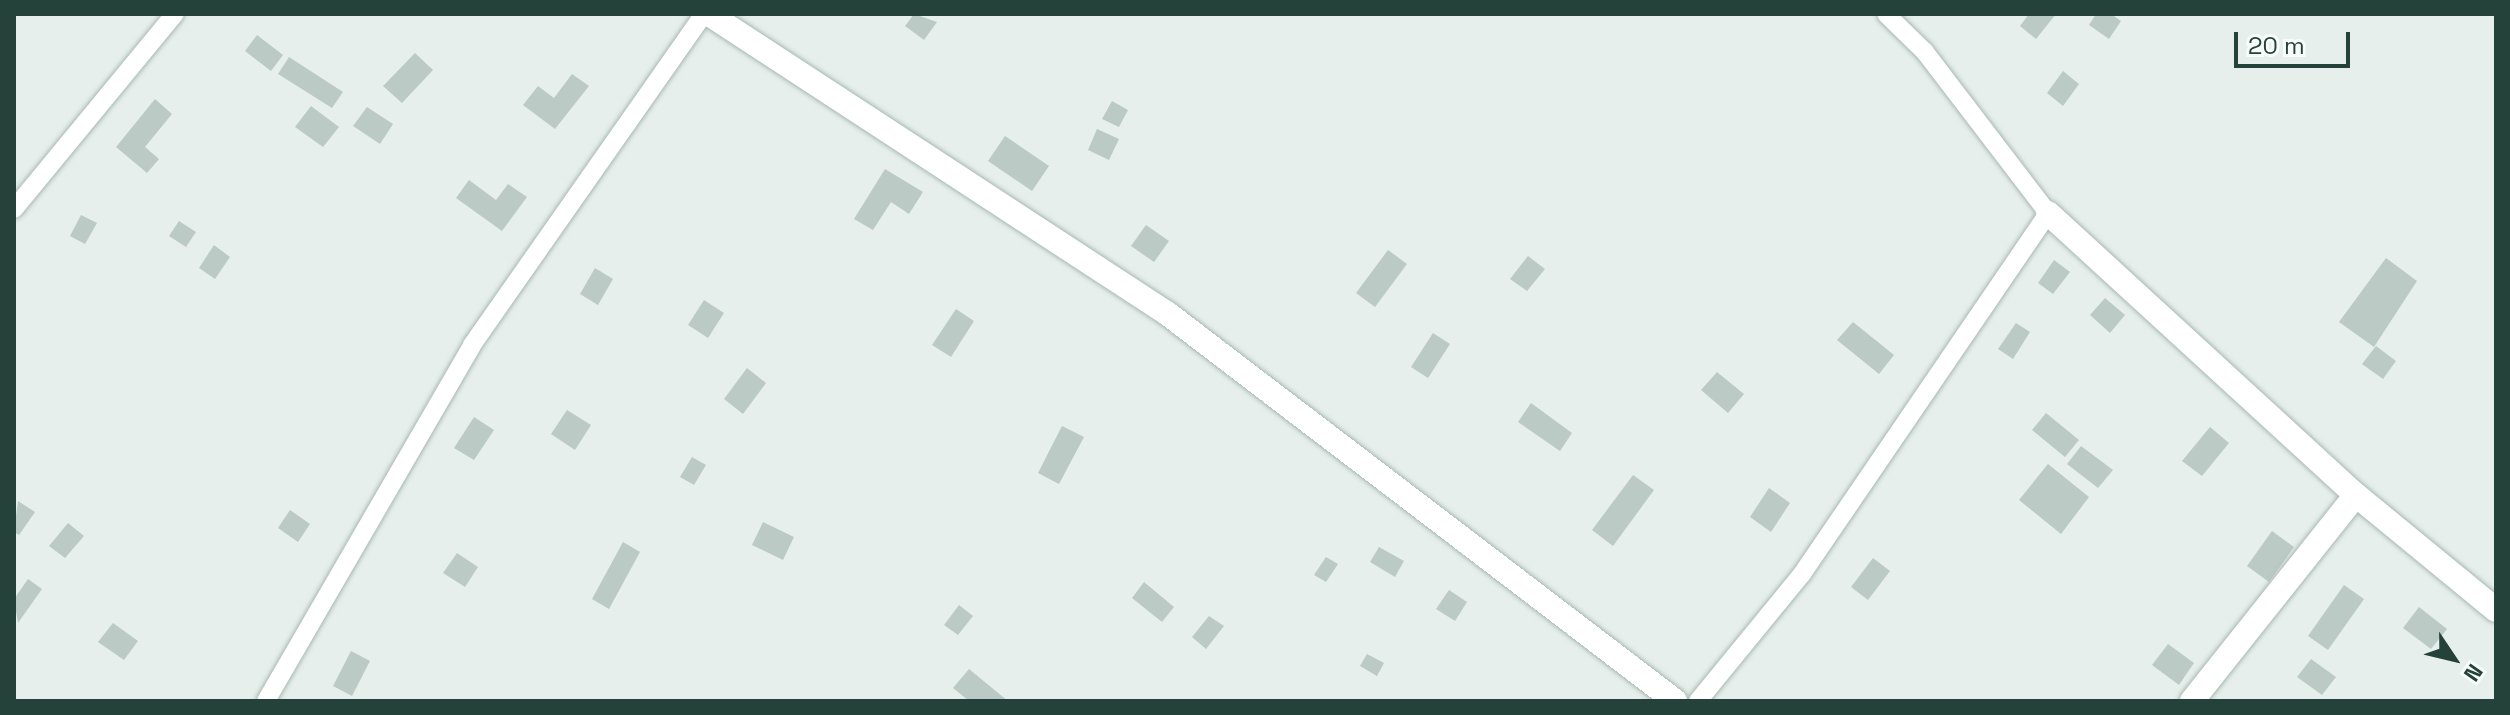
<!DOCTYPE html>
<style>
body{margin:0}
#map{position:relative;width:2510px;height:715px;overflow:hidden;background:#e6efeb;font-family:"Space Grotesk",sans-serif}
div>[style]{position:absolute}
.building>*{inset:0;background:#bbcac4}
.roads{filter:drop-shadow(0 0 2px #a8b8b2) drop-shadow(0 0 2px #a8b8b2)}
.service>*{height:18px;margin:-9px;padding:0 9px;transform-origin:9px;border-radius:9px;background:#fff}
.minor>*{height:24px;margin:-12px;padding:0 12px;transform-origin:12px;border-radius:12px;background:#fff}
span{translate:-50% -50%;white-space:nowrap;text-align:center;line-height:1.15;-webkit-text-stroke:6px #f7fbf9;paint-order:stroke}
.frame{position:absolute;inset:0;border:16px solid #24423a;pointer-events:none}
.north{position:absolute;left:2414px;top:619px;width:80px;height:80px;-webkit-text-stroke:6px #f7fbf9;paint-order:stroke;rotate:125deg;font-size:22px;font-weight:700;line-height:32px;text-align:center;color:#24423a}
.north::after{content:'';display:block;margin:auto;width:28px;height:36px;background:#24423a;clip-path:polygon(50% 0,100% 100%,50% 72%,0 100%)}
.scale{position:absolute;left:2234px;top:32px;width:116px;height:36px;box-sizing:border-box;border:4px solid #24423a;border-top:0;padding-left:10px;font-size:24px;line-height:28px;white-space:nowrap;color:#24423a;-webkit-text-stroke:6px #f7fbf9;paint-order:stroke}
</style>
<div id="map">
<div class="building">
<div style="clip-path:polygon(914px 14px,937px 22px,924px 40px,905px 26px)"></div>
<div style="clip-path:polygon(2029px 14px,2056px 14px,2036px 39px,2020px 26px)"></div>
<div style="clip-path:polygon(2096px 14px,2111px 14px,2121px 21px,2109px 39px,2089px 25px)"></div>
<div style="clip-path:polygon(257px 35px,283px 55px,271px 71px,245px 51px)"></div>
<div style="clip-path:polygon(415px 53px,433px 70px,402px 103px,383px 86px)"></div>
<div style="clip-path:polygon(289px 57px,343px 92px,332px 108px,278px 74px)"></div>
<div style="clip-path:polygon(2063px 71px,2079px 84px,2063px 106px,2047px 93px)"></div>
<div style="clip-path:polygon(572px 74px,589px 86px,555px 129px,523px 105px,538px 86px,554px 98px)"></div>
<div style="clip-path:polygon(155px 99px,172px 114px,145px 147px,159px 159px,147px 173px,116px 147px)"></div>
<div style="clip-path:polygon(1112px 101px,1128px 110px,1119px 127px,1102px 119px)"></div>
<div style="clip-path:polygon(311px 106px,339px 127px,323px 147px,295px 127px)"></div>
<div style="clip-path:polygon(367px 107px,393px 124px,380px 144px,353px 126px)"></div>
<div style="clip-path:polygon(1097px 129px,1119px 139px,1109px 160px,1088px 150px)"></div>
<div style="clip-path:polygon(1005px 136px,1049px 166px,1032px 191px,988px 161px)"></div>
<div style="clip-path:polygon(885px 169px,923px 192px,909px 214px,891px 202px,873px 230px,854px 219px)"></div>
<div style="clip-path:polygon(469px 180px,496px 200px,508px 184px,527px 197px,502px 231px,456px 198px)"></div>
<div style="clip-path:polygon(81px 215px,97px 223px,85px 244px,70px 236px)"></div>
<div style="clip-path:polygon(179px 221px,196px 232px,186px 247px,169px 236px)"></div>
<div style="clip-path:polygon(1146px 225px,1169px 241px,1154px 262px,1131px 246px)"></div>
<div style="clip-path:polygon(214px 245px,230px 257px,215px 279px,199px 268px)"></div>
<div style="clip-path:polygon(1388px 250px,1407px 264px,1375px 307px,1356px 293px)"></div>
<div style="clip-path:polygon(1528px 256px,1545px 269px,1527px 291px,1510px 279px)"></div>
<div style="clip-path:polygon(2386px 258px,2417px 281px,2374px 347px,2339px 322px)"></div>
<div style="clip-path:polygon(2054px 260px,2070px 272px,2053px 294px,2038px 283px)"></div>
<div style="clip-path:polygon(595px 268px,613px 279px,598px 305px,580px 294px)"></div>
<div style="clip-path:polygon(2105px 298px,2125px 315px,2110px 333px,2090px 315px)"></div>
<div style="clip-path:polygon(704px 300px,724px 313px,708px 338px,688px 325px)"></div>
<div style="clip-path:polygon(956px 309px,974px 321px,951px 357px,932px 345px)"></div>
<div style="clip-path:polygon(1853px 322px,1894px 355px,1879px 374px,1837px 340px)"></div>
<div style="clip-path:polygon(2016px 323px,2030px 332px,2013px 359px,1998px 349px)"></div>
<div style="clip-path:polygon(1433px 333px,1450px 344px,1428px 378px,1411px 367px)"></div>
<div style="clip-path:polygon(2376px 346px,2396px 361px,2383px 379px,2362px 364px)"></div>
<div style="clip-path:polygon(747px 368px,766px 383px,743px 414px,724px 399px)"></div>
<div style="clip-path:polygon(1717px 372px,1744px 394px,1728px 413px,1701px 390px)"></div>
<div style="clip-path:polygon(1531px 403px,1572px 433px,1560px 451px,1518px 422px)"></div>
<div style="clip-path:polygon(567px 410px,591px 425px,575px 450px,551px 434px)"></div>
<div style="clip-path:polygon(2046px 413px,2079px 440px,2065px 457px,2032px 430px)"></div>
<div style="clip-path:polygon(474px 417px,494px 430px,474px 460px,454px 448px)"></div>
<div style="clip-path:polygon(1062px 426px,1084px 437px,1059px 484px,1038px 473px)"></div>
<div style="clip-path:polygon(2210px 427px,2229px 443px,2202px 476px,2182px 461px)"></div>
<div style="clip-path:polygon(2081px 446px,2113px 470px,2098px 488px,2067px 464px)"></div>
<div style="clip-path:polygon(692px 457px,706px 465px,694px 485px,680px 477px)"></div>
<div style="clip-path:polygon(2048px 464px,2089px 497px,2061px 534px,2019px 500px)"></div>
<div style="clip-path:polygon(1633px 475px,1654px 490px,1613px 546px,1592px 530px)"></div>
<div style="clip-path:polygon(1769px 488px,1790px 503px,1771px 532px,1750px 517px)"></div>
<div style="clip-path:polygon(18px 501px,35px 512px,19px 535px,14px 532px)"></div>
<div style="clip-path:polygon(290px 510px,310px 524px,298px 542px,278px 528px)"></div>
<div style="clip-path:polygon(763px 522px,794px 537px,783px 560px,752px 545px)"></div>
<div style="clip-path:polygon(68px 523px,84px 536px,65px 558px,49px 546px)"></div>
<div style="clip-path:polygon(2272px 531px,2294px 547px,2269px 582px,2247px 566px)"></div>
<div style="clip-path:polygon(623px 542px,640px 552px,609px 609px,592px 599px)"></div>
<div style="clip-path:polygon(1379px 547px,1404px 561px,1395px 577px,1370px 562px)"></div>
<div style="clip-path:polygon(457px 553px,478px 567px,465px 587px,443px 573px)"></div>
<div style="clip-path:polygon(1326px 557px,1338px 564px,1326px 582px,1314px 575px)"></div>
<div style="clip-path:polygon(1873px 558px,1890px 571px,1868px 600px,1851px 587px)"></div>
<div style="clip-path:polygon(28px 579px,42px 589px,18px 623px,14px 599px)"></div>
<div style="clip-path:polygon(1144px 582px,1174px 607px,1162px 622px,1132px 598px)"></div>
<div style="clip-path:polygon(2344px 585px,2364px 599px,2328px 650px,2308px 636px)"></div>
<div style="clip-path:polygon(1449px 590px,1467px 602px,1455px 621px,1436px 609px)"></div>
<div style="clip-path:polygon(959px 605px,973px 616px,958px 635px,944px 625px)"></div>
<div style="clip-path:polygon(2419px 607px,2447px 629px,2431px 649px,2403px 628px)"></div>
<div style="clip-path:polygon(1209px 616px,1224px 626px,1206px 649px,1192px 637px)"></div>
<div style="clip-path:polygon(113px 623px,138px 641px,124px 660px,98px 642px)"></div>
<div style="clip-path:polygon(2168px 644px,2194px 663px,2179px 685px,2152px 665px)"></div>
<div style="clip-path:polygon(351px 651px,370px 661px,352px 696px,333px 686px)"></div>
<div style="clip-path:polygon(1367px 654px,1384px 663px,1377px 676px,1360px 666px)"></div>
<div style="clip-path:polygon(2311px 659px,2336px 677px,2322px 695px,2297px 677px)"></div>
<div style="clip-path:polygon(969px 669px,1008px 701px,969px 701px,953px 688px)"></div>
</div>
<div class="roads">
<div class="service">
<div style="left:14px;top:209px;width:253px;rotate:-50.5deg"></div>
<div style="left:266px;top:701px;width:411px;rotate:-59.9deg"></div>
<div style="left:472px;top:345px;width:404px;rotate:-55deg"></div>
<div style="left:1698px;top:701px;width:164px;rotate:-50.7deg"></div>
<div style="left:1802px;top:574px;width:437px;rotate:-55.7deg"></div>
<div style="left:2048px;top:213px;width:203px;rotate:-127.4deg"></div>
<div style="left:1925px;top:52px;width:54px;rotate:-135.7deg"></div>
</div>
<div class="minor">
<div style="left:709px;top:14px;width:548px;rotate:33.17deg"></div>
<div style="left:1168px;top:314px;width:638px;rotate:37.35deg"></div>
<div style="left:2048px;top:213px;width:418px;rotate:42.5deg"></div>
<div style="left:2356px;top:495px;width:181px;rotate:39.4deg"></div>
<div style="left:2192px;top:701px;width:263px;rotate:-51.5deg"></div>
</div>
</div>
<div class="frame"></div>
<div class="north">N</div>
<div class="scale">20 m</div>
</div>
